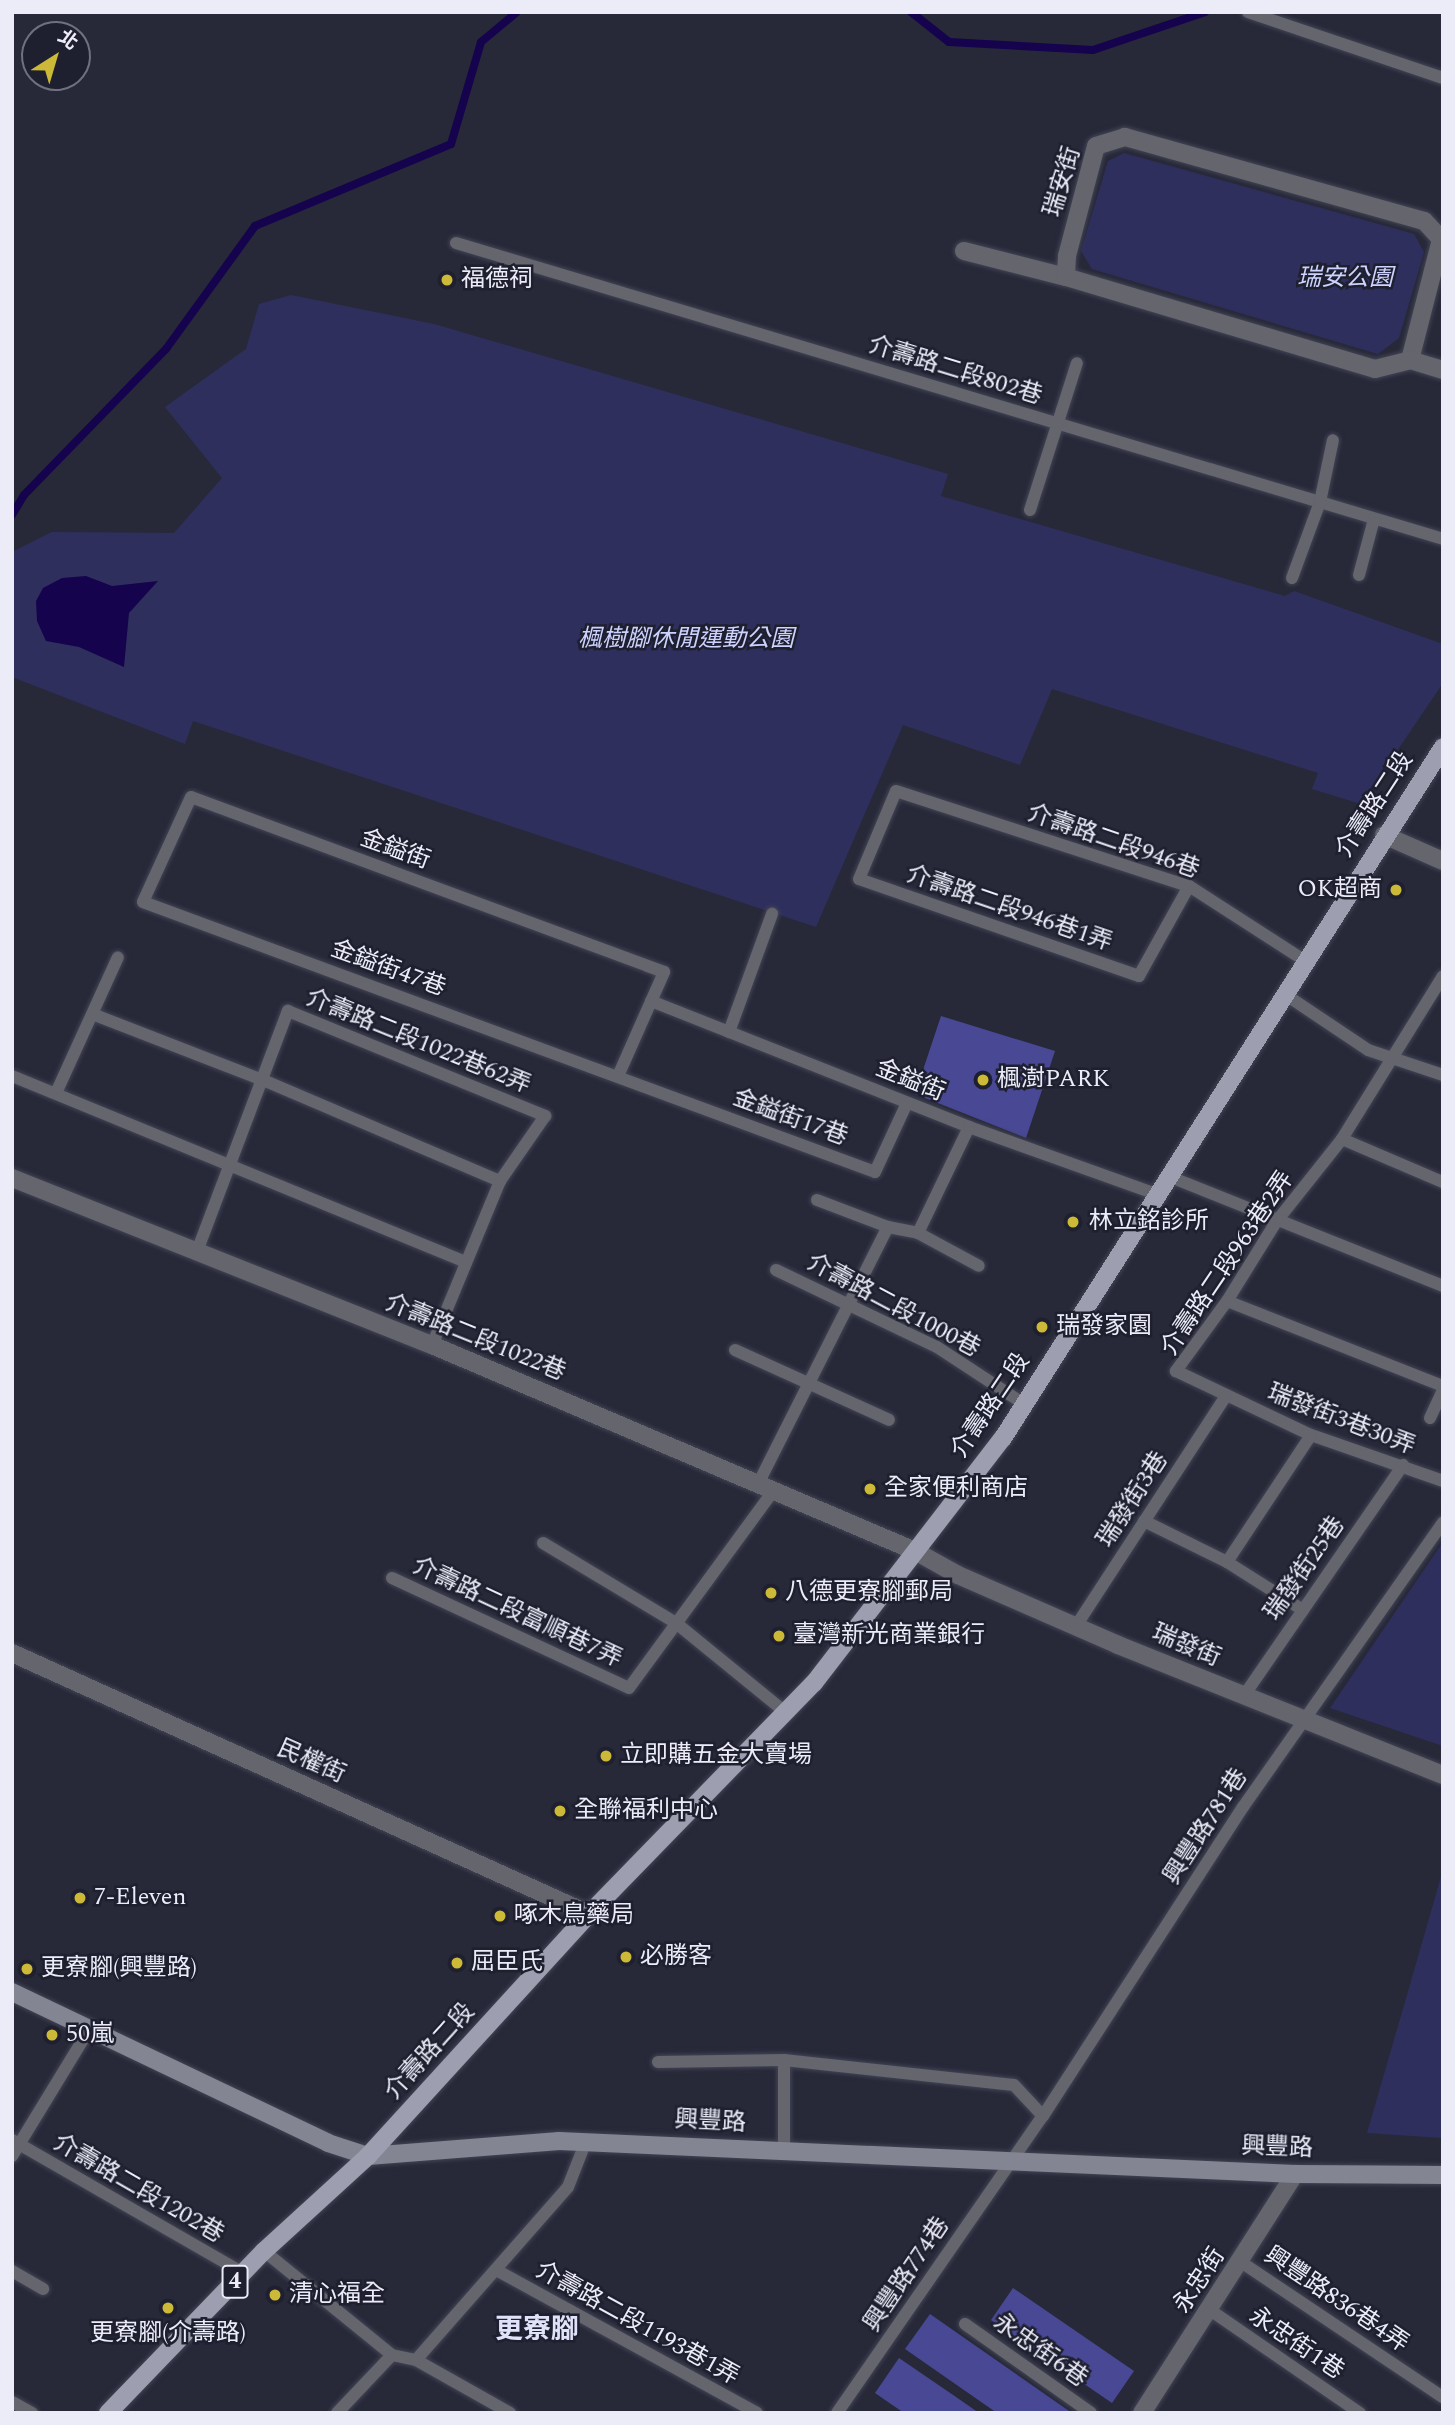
<!DOCTYPE html>
<meta charset="utf-8">
<style>
body{margin:0}
#map{position:relative;width:1455px;height:2425px;overflow:hidden;background:#272939;font-family:Spectral,"Noto Sans TC",serif}
div>[style]{position:absolute}
.green>*{inset:0;background:#2f2f5e}
.water>*{inset:0;background:#15034e}
.stream>*{height:8px;margin:-4px;padding:0 4px;transform-origin:4px;border-radius:4px;background:#15034e}
.building>*{inset:0;background:#494895}
.roads{filter:drop-shadow(0 0 2px #424454) drop-shadow(0 0 2px #424454)}
.service>*{height:12px;margin:-6px;padding:0 6px;transform-origin:6px;border-radius:6px;background:#64656d}
.minor>*{height:18px;margin:-9px;padding:0 9px;transform-origin:9px;border-radius:9px;background:#64656d}
.tertiary>*{height:18px;margin:-9px;padding:0 9px;transform-origin:9px;border-radius:9px;background:#64656d}
.secondary>*{height:18px;margin:-9px;padding:0 9px;transform-origin:9px;border-radius:9px;background:#848593}
.primary>*{height:18px;margin:-9px;padding:0 9px;transform-origin:9px;border-radius:9px;background:#9d9fb0}
.dots>*{width:19px;height:19px;translate:-50% -50%;box-sizing:border-box;border:4px solid #1e1f2f;border-radius:50%}
span{translate:-50% -50%;white-space:nowrap;text-align:center;line-height:1.15;-webkit-text-stroke:5px #1e1f2f;paint-order:stroke}
.shield-label span{padding:2px 5px;background:#1e1f2f;border:2px solid;border-radius:5px;-webkit-text-stroke-width:0}
.shield-label{font-size:23px;color:#ebecf8;font-weight:700}
.street-label{font-size:24px;color:#ebecf8}
.park-label{font-size:24px;color:#cdd2fe;font-style:italic}
.poi-label{font-size:24px;color:#ebecf8}
.left{translate:0 -50%;text-align:left}
.right{translate:-100% -50%;text-align:right}
.quarter-label{font-size:28px;color:#e0e2f9;font-weight:700}
.frame{position:absolute;inset:0;border:14px solid #ebecf8;pointer-events:none}
.north{position:absolute;left:21px;top:21px;width:70px;height:70px;box-sizing:border-box;background:#1e1f2f;border:2px solid #70717f;border-radius:50%;rotate:37deg;font-size:19px;font-weight:700;line-height:28px;text-align:center;color:#ebecf8}
.north::after{content:'';display:block;margin:auto;width:24px;height:32px;background:#ccb938;clip-path:polygon(50% 0,100% 100%,50% 72%,0 100%)}
</style>
<div id="map">
<div class="green">
<div style="clip-path:polygon(1124px 153px,1414px 234px,1424px 252px,1399px 338px,1378px 354px,1092px 269px,1081px 251px,1108px 161px)"></div>
<div style="clip-path:polygon(291px 295px,434px 324px,948px 474px,941px 496px,1285px 596px,1294px 591px,1443px 644px,1443px 683px,1361px 804px,1312px 789px,1318px 773px,1052px 689px,1020px 765px,903px 725px,816px 927px,193px 721px,185px 744px,12px 677px,12px 552px,52px 532px,174px 533px,222px 478px,165px 407px,246px 349px,259px 304px)"></div>
<div style="clip-path:polygon(1443px 1542px,1443px 1746px,1330px 1708px)"></div>
<div style="clip-path:polygon(1443px 1870px,1443px 2138px,1367px 2133px,1407px 1995px)"></div>
</div>
<div class="water">
<div style="clip-path:polygon(86px 576px,112px 586px,158px 581px,129px 613px,124px 667px,79px 647px,46px 641px,37px 621px,36px 601px,43px 588px,62px 578px)"></div>
</div>
<div class="stream">
<div style="left:911px;top:12px;width:48px;rotate:38.3deg"></div>
<div style="left:949px;top:42px;width:144px;rotate:3.2deg"></div>
<div style="left:1093px;top:50px;width:118px;rotate:-18.7deg"></div>
<div style="left:12px;top:515px;width:23px;rotate:-59deg"></div>
<div style="left:24px;top:495px;width:204px;rotate:-45.8deg"></div>
<div style="left:166px;top:349px;width:152px;rotate:-54.1deg"></div>
<div style="left:255px;top:226px;width:212px;rotate:-22.7deg"></div>
<div style="left:451px;top:144px;width:106px;rotate:-73.6deg"></div>
<div style="left:481px;top:42px;width:47px;rotate:-39.8deg"></div>
</div>
<div class="building">
<div style="clip-path:polygon(941px 1016px,1055px 1051px,1026px 1138px,915px 1094px)"></div>
<div style="clip-path:polygon(1013px 2288px,1134px 2371px,1112px 2403px,991px 2320px)"></div>
<div style="clip-path:polygon(930px 2314px,986px 2353px,1072px 2413px,997px 2413px,905px 2349px)"></div>
<div style="clip-path:polygon(899px 2358px,956px 2397px,979px 2413px,904px 2413px,875px 2393px)"></div>
</div>
<div class="roads">
<div class="service">
<div style="left:1248px;top:12px;width:206px;rotate:18.7deg"></div>
<div style="left:456px;top:243px;width:1030px;rotate:16.69deg"></div>
<div style="left:1030px;top:510px;width:154px;rotate:-72.3deg"></div>
<div style="left:1359px;top:575px;width:58px;rotate:-75deg"></div>
<div style="left:1292px;top:578px;width:81px;rotate:-69.8deg"></div>
<div style="left:1320px;top:502px;width:63px;rotate:-78.2deg"></div>
<div style="left:1189px;top:886px;width:103px;rotate:119.1deg"></div>
<div style="left:1139px;top:976px;width:296px;rotate:-160.9deg"></div>
<div style="left:859px;top:879px;width:95px;rotate:-67.2deg"></div>
<div style="left:896px;top:791px;width:308px;rotate:18deg"></div>
<div style="left:1189px;top:886px;width:137px;rotate:32.8deg"></div>
<div style="left:1443px;top:976px;width:192px;rotate:121.8deg"></div>
<div style="left:1342px;top:1139px;width:106px;rotate:128.5deg"></div>
<div style="left:1276px;top:1222px;width:93px;rotate:121.8deg"></div>
<div style="left:1227px;top:1301px;width:87px;rotate:126.1deg"></div>
<div style="left:1176px;top:1371px;width:149px;rotate:25.4deg"></div>
<div style="left:1311px;top:1435px;width:140px;rotate:19.2deg"></div>
<div style="left:1283px;top:993px;width:102px;rotate:33.8deg"></div>
<div style="left:1368px;top:1050px;width:79px;rotate:18.4deg"></div>
<div style="left:651px;top:1001px;width:342px;rotate:21.6deg"></div>
<div style="left:969px;top:1127px;width:199px;rotate:19.7deg"></div>
<div style="left:95px;top:1015px;width:180px;rotate:21.2deg"></div>
<div style="left:263px;top:1080px;width:258px;rotate:23.1deg"></div>
<div style="left:729px;top:1032px;width:126px;rotate:-70deg"></div>
<div style="left:12px;top:1076px;width:491px;rotate:22.3deg"></div>
<div style="left:618px;top:1076px;width:114px;rotate:-66.1deg"></div>
<div style="left:664px;top:972px;width:504px;rotate:-159.7deg"></div>
<div style="left:191px;top:797px;width:115px;rotate:114.6deg"></div>
<div style="left:143px;top:902px;width:780px;rotate:20.25deg"></div>
<div style="left:875px;top:1172px;width:76px;rotate:-65.1deg"></div>
<div style="left:56px;top:1093px;width:149px;rotate:-65.5deg"></div>
<div style="left:1342px;top:1139px;width:110px;rotate:23.1deg"></div>
<div style="left:1168px;top:1176px;width:296px;rotate:21.8deg"></div>
<div style="left:817px;top:1200px;width:76px;rotate:20.8deg"></div>
<div style="left:888px;top:1227px;width:31px;rotate:11deg"></div>
<div style="left:918px;top:1233px;width:69px;rotate:28.4deg"></div>
<div style="left:918px;top:1233px;width:118px;rotate:-64.3deg"></div>
<div style="left:196px;top:1254px;width:260px;rotate:-69.3deg"></div>
<div style="left:288px;top:1011px;width:278px;rotate:22.2deg"></div>
<div style="left:545px;top:1116px;width:79px;rotate:124.7deg"></div>
<div style="left:500px;top:1181px;width:178px;rotate:112.5deg"></div>
<div style="left:776px;top:1270px;width:178px;rotate:25.6deg"></div>
<div style="left:937px;top:1347px;width:104px;rotate:33.2deg"></div>
<div style="left:1227px;top:1301px;width:232px;rotate:21.5deg"></div>
<div style="left:735px;top:1350px;width:169px;rotate:24.4deg"></div>
<div style="left:1430px;top:1418px;width:31px;rotate:-65deg"></div>
<div style="left:758px;top:1484px;width:288px;rotate:-63.2deg"></div>
<div style="left:1144px;top:1521px;width:93px;rotate:26.3deg"></div>
<div style="left:1227px;top:1562px;width:90px;rotate:32.3deg"></div>
<div style="left:543px;top:1543px;width:155px;rotate:31deg"></div>
<div style="left:676px;top:1623px;width:141px;rotate:39.2deg"></div>
<div style="left:1227px;top:1562px;width:152px;rotate:-56.5deg"></div>
<div style="left:392px;top:1578px;width:261px;rotate:24.9deg"></div>
<div style="left:629px;top:1688px;width:244px;rotate:-53.8deg"></div>
<div style="left:1076px;top:1626px;width:273px;rotate:-56.9deg"></div>
<div style="left:1243px;top:1697px;width:282px;rotate:-55.4deg"></div>
<div style="left:658px;top:2062px;width:126px;rotate:-0.9deg"></div>
<div style="left:784px;top:2060px;width:231px;rotate:6.2deg"></div>
<div style="left:1014px;top:2085px;width:42px;rotate:46.9deg"></div>
<div style="left:12px;top:2140px;width:267px;rotate:29.9deg"></div>
<div style="left:784px;top:2150px;width:90px;rotate:-90deg"></div>
<div style="left:12px;top:2156px;width:150px;rotate:-58.6deg"></div>
<div style="left:264px;top:2251px;width:165px;rotate:39.1deg"></div>
<div style="left:392px;top:2355px;width:25px;rotate:12deg"></div>
<div style="left:416px;top:2360px;width:108px;rotate:29.4deg"></div>
<div style="left:1241px;top:2262px;width:243px;rotate:33.8deg"></div>
<div style="left:12px;top:2271px;width:36px;rotate:30deg"></div>
<div style="left:498px;top:2271px;width:295px;rotate:28.7deg"></div>
<div style="left:1210px;top:2310px;width:182px;rotate:34.5deg"></div>
<div style="left:965px;top:2324px;width:154px;rotate:35.2deg"></div>
<div style="left:416px;top:2360px;width:230px;rotate:-48.7deg"></div>
<div style="left:568px;top:2187px;width:49px;rotate:-68.6deg"></div>
<div style="left:12px;top:2402px;width:23px;rotate:29deg"></div>
<div style="left:337px;top:2413px;width:80px;rotate:-46.5deg"></div>
<div style="left:837px;top:2413px;width:361px;rotate:-55.3deg"></div>
<div style="left:1043px;top:2116px;width:368px;rotate:-57.1deg"></div>
<div style="left:1243px;top:1807px;width:348px;rotate:-54.9deg"></div>
</div>
<div class="minor">
<div style="left:964px;top:251px;width:105px;rotate:14.3deg"></div>
<div style="left:1410px;top:360px;width:125px;rotate:-75.6deg"></div>
<div style="left:1441px;top:239px;width:25px;rotate:-133deg"></div>
<div style="left:1424px;top:221px;width:311px;rotate:-164.3deg"></div>
<div style="left:1125px;top:137px;width:30px;rotate:163deg"></div>
<div style="left:1096px;top:146px;width:114px;rotate:104.8deg"></div>
<div style="left:1067px;top:256px;width:21px;rotate:93deg"></div>
<div style="left:1066px;top:277px;width:322px;rotate:16.6deg"></div>
<div style="left:1375px;top:369px;width:36px;rotate:-14deg"></div>
<div style="left:1410px;top:360px;width:34px;rotate:17deg"></div>
<div style="left:1384px;top:835px;width:64px;rotate:23.8deg"></div>
<div style="left:12px;top:1178px;width:452px;rotate:21.7deg"></div>
<div style="left:432px;top:1345px;width:525px;rotate:23.1deg"></div>
<div style="left:915px;top:1551px;width:49px;rotate:29.2deg"></div>
<div style="left:958px;top:1575px;width:175px;rotate:23.6deg"></div>
<div style="left:1118px;top:1645px;width:350px;rotate:21.8deg"></div>
<div style="left:12px;top:1653px;width:633px;rotate:24.34deg"></div>
</div>
<div class="tertiary">
<div style="left:1142px;top:2413px;width:284px;rotate:-57.4deg"></div>
</div>
<div class="secondary">
<div style="left:12px;top:1992px;width:350px;rotate:25.5deg"></div>
<div style="left:328px;top:2143px;width:42px;rotate:18deg"></div>
<div style="left:368px;top:2156px;width:192px;rotate:-4.5deg"></div>
<div style="left:559px;top:2141px;width:737px;rotate:2.57deg"></div>
<div style="left:1295px;top:2174px;width:148px;rotate:0.4deg"></div>
</div>
<div class="primary">
<div style="left:108px;top:2413px;width:225px;rotate:-46.1deg"></div>
<div style="left:264px;top:2251px;width:141px;rotate:-42.4deg"></div>
<div style="left:368px;top:2156px;width:328px;rotate:-47.6deg"></div>
<div style="left:589px;top:1914px;width:322px;rotate:-45.8deg"></div>
<div style="left:814px;top:1683px;width:309px;rotate:-52.4deg"></div>
<div style="left:1003px;top:1438px;width:819px;rotate:-57.51deg"></div>
</div>
</div>
<div class="dots">
<div style="left:447px;top:280px;background:#ccb938"></div>
<div style="left:1396px;top:890px;background:#ccb938"></div>
<div style="left:983px;top:1080px;background:#ccb938"></div>
<div style="left:1073px;top:1222px;background:#ccb938"></div>
<div style="left:1042px;top:1327px;background:#ccb938"></div>
<div style="left:870px;top:1489px;background:#ccb938"></div>
<div style="left:771px;top:1593px;background:#ccb938"></div>
<div style="left:779px;top:1636px;background:#ccb938"></div>
<div style="left:606px;top:1756px;background:#ccb938"></div>
<div style="left:560px;top:1811px;background:#ccb938"></div>
<div style="left:80px;top:1898px;background:#ccb938"></div>
<div style="left:500px;top:1916px;background:#ccb938"></div>
<div style="left:626px;top:1957px;background:#ccb938"></div>
<div style="left:457px;top:1963px;background:#ccb938"></div>
<div style="left:27px;top:1969px;background:#ccb938"></div>
<div style="left:52px;top:2035px;background:#ccb938"></div>
<div style="left:275px;top:2295px;background:#ccb938"></div>
<div style="left:168px;top:2308px;background:#ccb938"></div>
</div>
<div class="shield-label">
<span style="left:235px;top:2282px">4</span>
</div>
<div class="street-label">
<span style="left:1063px;top:182px;rotate:-73deg">瑞安街</span>
<span style="left:955px;top:371px;rotate:17deg">介壽路二段802巷</span>
<span style="left:1375px;top:805px;rotate:-57deg">介壽路二段</span>
<span style="left:1113px;top:842px;rotate:19deg">介壽路二段946巷</span>
<span style="left:395px;top:850px;rotate:20deg">金鎰街</span>
<span style="left:1009px;top:909px;rotate:19deg">介壽路二段946巷1弄</span>
<span style="left:388px;top:969px;rotate:20deg">金鎰街47巷</span>
<span style="left:418px;top:1042px;rotate:22deg">介壽路二段1022巷62弄</span>
<span style="left:910px;top:1081px;rotate:22deg">金鎰街</span>
<span style="left:790px;top:1118px;rotate:20deg">金鎰街17巷</span>
<span style="left:1228px;top:1264px;rotate:-56deg">介壽路二段963巷2弄</span>
<span style="left:893px;top:1306px;rotate:28deg">介壽路二段1000巷</span>
<span style="left:475px;top:1338px;rotate:22deg">介壽路二段1022巷</span>
<span style="left:991px;top:1406px;rotate:-56deg">介壽路二段</span>
<span style="left:1341px;top:1420px;rotate:21deg">瑞發街3巷30弄</span>
<span style="left:1133px;top:1500px;rotate:-57deg">瑞發街3巷</span>
<span style="left:1305px;top:1569px;rotate:-55deg">瑞發街25巷</span>
<span style="left:517px;top:1613px;rotate:25deg">介壽路二段富順巷7弄</span>
<span style="left:1186px;top:1646px;rotate:23deg">瑞發街</span>
<span style="left:311px;top:1762px;rotate:24deg">民權街</span>
<span style="left:1206px;top:1827px;rotate:-57deg">興豐路781巷</span>
<span style="left:430px;top:2052px;rotate:-48deg">介壽路二段</span>
<span style="left:710px;top:2122px;rotate:3deg">興豐路</span>
<span style="left:1277px;top:2148px;rotate:2deg">興豐路</span>
<span style="left:138px;top:2189px;rotate:30deg">介壽路二段1202巷</span>
<span style="left:907px;top:2275px;rotate:-56deg">興豐路774巷</span>
<span style="left:1200px;top:2281px;rotate:-57deg">永忠街</span>
<span style="left:1336px;top:2300px;rotate:34deg">興豐路836巷4弄</span>
<span style="left:637px;top:2324px;rotate:29deg">介壽路二段1193巷1弄</span>
<span style="left:1296px;top:2344px;rotate:34deg">永忠街1巷</span>
<span style="left:1040px;top:2351px;rotate:35deg">永忠街6巷</span>
</div>
<div class="park-label">
<span style="left:1345px;top:279px">瑞安公園</span>
<span style="left:686px;top:640px">楓樹腳休閒運動公園</span>
</div>
<div class="poi-label">
<span class="left" style="left:461px;top:280px">福德祠</span>
<span class="right" style="left:1382px;top:890px">OK超商</span>
<span class="left" style="left:997px;top:1080px">楓澍PARK</span>
<span class="left" style="left:1089px;top:1222px">林立銘診所</span>
<span class="left" style="left:1056px;top:1327px">瑞發家園</span>
<span class="left" style="left:884px;top:1489px">全家便利商店</span>
<span class="left" style="left:785px;top:1593px">八德更寮腳郵局</span>
<span class="left" style="left:793px;top:1636px">臺灣新光商業銀行</span>
<span class="left" style="left:620px;top:1756px">立即購五金大賣場</span>
<span class="left" style="left:574px;top:1811px">全聯福利中心</span>
<span class="left" style="left:94px;top:1898px">7-Eleven</span>
<span class="left" style="left:514px;top:1916px">啄木鳥藥局</span>
<span class="left" style="left:640px;top:1957px">必勝客</span>
<span class="left" style="left:471px;top:1963px">屈臣氏</span>
<span class="left" style="left:41px;top:1969px">更寮腳(興豐路)</span>
<span class="left" style="left:66px;top:2035px">50嵐</span>
<span class="left" style="left:289px;top:2295px">清心福全</span>
<span style="left:168px;top:2334px">更寮腳(介壽路)</span>
</div>
<div class="quarter-label">
<span style="left:537px;top:2330px">更寮腳</span>
</div>
<div class="frame"></div>
<div class="north">北</div>
</div>
